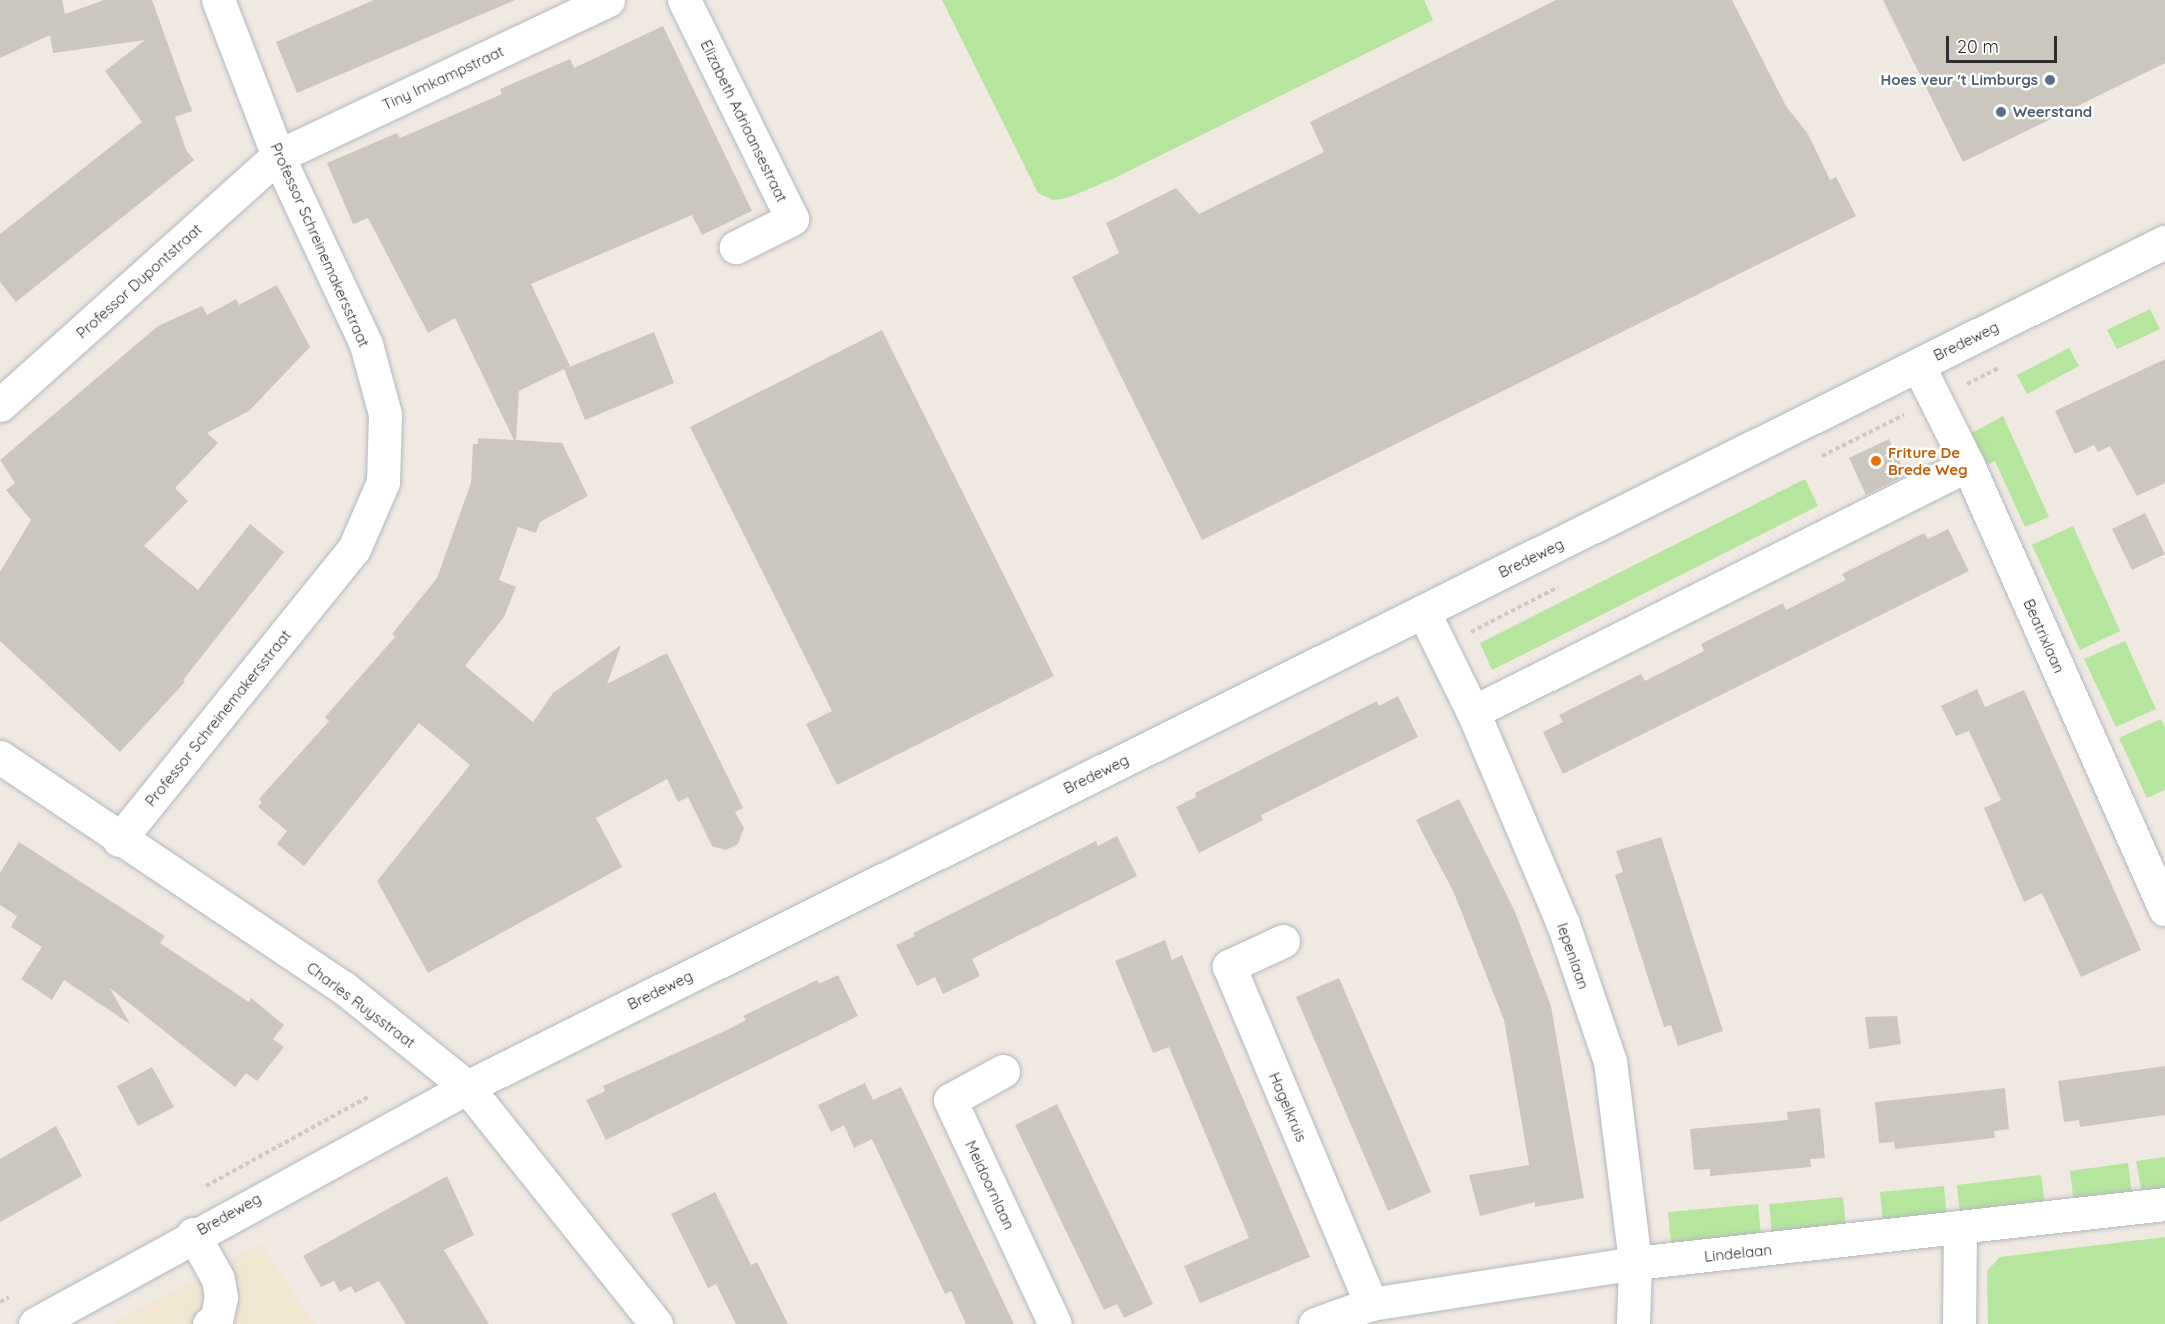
<!DOCTYPE html>
<style>
body{margin:0}
#map{position:relative;width:2165px;height:1324px;overflow:hidden;background:#efe9e1;font-family:Quicksand,sans-serif}
div>[style]{position:absolute}
.education>*{inset:0;background:#f0e6d1}
.green>*{inset:0;background:#b6e59e}
.building>*{inset:0;background:#cbc7bf}
.path>*{height:4px;margin-top:-2px;transform-origin:0;background:repeating-linear-gradient(90deg,#c9c9c9 0 4.5px,transparent 0 7.5px)}
.roads{filter:drop-shadow(0 0 2px #b4b7c1) drop-shadow(0 0 2px #b4b7c1)}
.minor>*{height:33px;margin:-16.5px;padding:0 16.5px;transform-origin:16.5px;border-radius:16.5px;background:#fff}
.dots>*{width:16px;height:16px;translate:-50% -50%;box-sizing:border-box;border:3px solid #fff;border-radius:50%}
span{translate:-50% -50%;white-space:nowrap;text-align:center;line-height:1.15;-webkit-text-stroke:5px #fff;paint-order:stroke}
.street-label{font-size:15px;color:#2e2e2e}
.service-label{font-size:15px;color:#4e5e75;font-weight:700}
.right{translate:-100% -50%;text-align:right}
.left{translate:0 -50%;text-align:left}
.food-label{font-size:15px;color:#c56008;font-weight:700}
.scale{position:absolute;left:1946px;top:36px;width:111px;height:27px;box-sizing:border-box;border:3px solid #2e2e2e;border-top:0;padding-left:8px;font-size:18px;line-height:21px;white-space:nowrap;color:#2e2e2e;-webkit-text-stroke:4px #fff;paint-order:stroke}
</style>
<div id="map">
<div class="education">
<div style="clip-path:polygon(260px 1244px,315px 1324px,113px 1324px)"></div>
</div>
<div class="green">
<div style="clip-path:polygon(942px 0,1424px 0,1433px 20px,1115px 178px,1067px 198px,1053px 200px,1038px 193px)"></div>
<div style="clip-path:polygon(2150px 309px,2160px 329px,2117px 349px,2107px 330px)"></div>
<div style="clip-path:polygon(2069px 348px,2079px 366px,2027px 394px,2017px 375px)"></div>
<div style="clip-path:polygon(2003px 416px,2049px 517px,2025px 527px,1995px 461px,1983px 466px,1968px 435px)"></div>
<div style="clip-path:polygon(1805px 479px,1818px 506px,1492px 670px,1480px 643px)"></div>
<div style="clip-path:polygon(2073px 526px,2120px 631px,2080px 650px,2032px 545px)"></div>
<div style="clip-path:polygon(2125px 641px,2156px 709px,2116px 727px,2084px 659px)"></div>
<div style="clip-path:polygon(2161px 719px,2165px 728px,2165px 790px,2147px 798px,2119px 738px)"></div>
<div style="clip-path:polygon(2165px 1157px,2165px 1191px,2142px 1194px,2136px 1161px)"></div>
<div style="clip-path:polygon(2128px 1163px,2132px 1196px,2074px 1204px,2070px 1171px)"></div>
<div style="clip-path:polygon(2041px 1175px,2045px 1206px,1960px 1215px,1957px 1185px)"></div>
<div style="clip-path:polygon(1944px 1186px,1947px 1217px,1883px 1223px,1880px 1192px)"></div>
<div style="clip-path:polygon(1843px 1197px,1846px 1228px,1772px 1235px,1769px 1204px)"></div>
<div style="clip-path:polygon(1758px 1204px,1761px 1235px,1671px 1243px,1668px 1212px)"></div>
<div style="clip-path:polygon(2165px 1237px,2165px 1324px,1988px 1324px,1987px 1271px,2000px 1257px)"></div>
</div>
<div class="building">
<div style="clip-path:polygon(0 0,62px 0,65px 14px,104px 0,152px 0,192px 111px,175px 117px,186px 150px,194px 160px,16px 302px,0 282px,0 234px,142px 122px,105px 71px,145px 40px,53px 53px,50px 35px,0 58px)"></div>
<div style="clip-path:polygon(374px 0,515px 0,297px 93px,276px 42px)"></div>
<div style="clip-path:polygon(1556px 0,1732px 0,1786px 106px,1808px 134px,1830px 180px,1836px 177px,1856px 216px,1202px 540px,1072px 277px,1119px 253px,1106px 223px,1176px 188px,1199px 214px,1324px 152px,1310px 122px)"></div>
<div style="clip-path:polygon(1883px 0,2165px 0,2165px 63px,1963px 162px)"></div>
<div style="clip-path:polygon(663px 26px,752px 211px,702px 235px,692px 215px,531px 284px,570px 366px,567px 368px,654px 332px,674px 383px,585px 420px,564px 369px,519px 391px,516px 440px,562px 443px,588px 496px,540px 522px,536px 533px,518px 527px,499px 580px,516px 587px,504px 617px,465px 666px,533px 722px,553px 693px,621px 645px,607px 684px,667px 653px,743px 808px,735px 812px,744px 828px,738px 844px,726px 850px,712px 846px,688px 797px,678px 802px,667px 779px,596px 818px,622px 867px,428px 973px,377px 881px,470px 765px,419px 723px,304px 866px,277px 844px,287px 831px,258px 807px,262px 802px,259px 799px,329px 721px,325px 717px,395px 637px,392px 634px,437px 578px,471px 483px,473px 444px,478px 444px,478px 438px,514px 440px,455px 318px,428px 333px,368px 218px,353px 224px,327px 163px,397px 133px,400px 138px,502px 94px,500px 89px,570px 59px,574px 68px)"></div>
<div style="clip-path:polygon(277px 285px,310px 347px,249px 411px,207px 433px,218px 443px,175px 488px,188px 501px,144px 546px,198px 590px,250px 524px,284px 552px,183px 680px,185px 682px,120px 752px,0 641px,0 572px,31px 520px,6px 490px,15px 483px,0 460px,158px 326px,202px 306px,207px 315px,236px 299px,239px 305px)"></div>
<div style="clip-path:polygon(882px 330px,1054px 676px,837px 785px,806px 724px,832px 711px,690px 427px)"></div>
<div style="clip-path:polygon(2165px 359px,2165px 483px,2137px 496px,2110px 446px,2098px 452px,2094px 445px,2075px 454px,2055px 411px)"></div>
<div style="clip-path:polygon(1889px 439px,1906px 475px,1866px 495px,1849px 458px)"></div>
<div style="clip-path:polygon(2145px 513px,2165px 554px,2132px 570px,2112px 529px)"></div>
<div style="clip-path:polygon(1948px 529px,1969px 571px,1563px 774px,1543px 732px,1563px 722px,1559px 715px,1641px 674px,1645px 681px,1704px 651px,1701px 644px,1783px 603px,1786px 610px,1846px 580px,1842px 574px,1924px 533px,1928px 539px)"></div>
<div style="clip-path:polygon(1977px 689px,1985px 707px,2024px 690px,2141px 950px,2081px 977px,2042px 893px,2024px 902px,1984px 808px,2001px 800px,1969px 731px,1956px 736px,1941px 706px)"></div>
<div style="clip-path:polygon(1398px 696px,1418px 737px,1261px 815px,1263px 820px,1199px 853px,1176px 807px,1196px 797px,1195px 793px,1377px 701px,1379px 706px)"></div>
<div style="clip-path:polygon(1459px 799px,1515px 912px,1551px 1006px,1584px 1198px,1535px 1207px,1535px 1202px,1480px 1216px,1469px 1175px,1529px 1165px,1504px 1020px,1454px 893px,1416px 820px)"></div>
<div style="clip-path:polygon(1117px 836px,1137px 876px,972px 959px,980px 976px,943px 994px,935px 977px,917px 986px,896px 945px,915px 936px,913px 933px,1096px 841px,1098px 846px)"></div>
<div style="clip-path:polygon(1661px 837px,1723px 1031px,1678px 1046px,1671px 1025px,1664px 1027px,1615px 875px,1623px 872px,1616px 851px)"></div>
<div style="clip-path:polygon(19px 842px,165px 936px,160px 943px,249px 1002px,251px 998px,284px 1025px,273px 1039px,284px 1047px,257px 1081px,246px 1073px,235px 1087px,110px 988px,130px 1024px,64px 980px,52px 1000px,21px 979px,42px 947px,11px 927px,17px 916px,0 905px,0 873px)"></div>
<div style="clip-path:polygon(1165px 940px,1172px 960px,1182px 955px,1310px 1257px,1200px 1303px,1184px 1266px,1249px 1238px,1169px 1047px,1153px 1053px,1115px 961px)"></div>
<div style="clip-path:polygon(838px 975px,858px 1016px,606px 1140px,586px 1100px,605px 1091px,603px 1086px,727px 1030px,746px 1020px,743px 1016px,817px 980px,819px 984px)"></div>
<div style="clip-path:polygon(1339px 978px,1431px 1192px,1388px 1211px,1296px 997px)"></div>
<div style="clip-path:polygon(1897px 1016px,1901px 1044px,1869px 1049px,1865px 1017px)"></div>
<div style="clip-path:polygon(2165px 1066px,2165px 1115px,2080px 1127px,2079px 1120px,2064px 1122px,2058px 1081px)"></div>
<div style="clip-path:polygon(152px 1067px,174px 1107px,138px 1126px,117px 1086px)"></div>
<div style="clip-path:polygon(865px 1083px,873px 1100px,901px 1087px,1014px 1324px,966px 1324px,951px 1291px,945px 1294px,872px 1139px,854px 1148px,844px 1125px,831px 1132px,818px 1105px)"></div>
<div style="clip-path:polygon(2005px 1088px,2009px 1129px,1994px 1131px,1995px 1138px,1895px 1149px,1894px 1142px,1879px 1143px,1875px 1102px)"></div>
<div style="clip-path:polygon(1057px 1104px,1153px 1304px,1124px 1318px,1117px 1304px,1104px 1310px,1015px 1125px)"></div>
<div style="clip-path:polygon(1820px 1108px,1825px 1158px,1810px 1159px,1811px 1167px,1710px 1176px,1710px 1169px,1694px 1170px,1690px 1129px,1788px 1120px,1787px 1112px)"></div>
<div style="clip-path:polygon(56px 1126px,82px 1176px,0 1222px,0 1159px)"></div>
<div style="clip-path:polygon(447px 1176px,474px 1235px,444px 1250px,489px 1324px,406px 1324px,379px 1281px,355px 1293px,351px 1286px,340px 1292px,334px 1281px,321px 1287px,303px 1256px)"></div>
<div style="clip-path:polygon(715px 1192px,751px 1265px,757px 1262px,788px 1324px,736px 1324px,716px 1284px,708px 1288px,671px 1214px)"></div>
</div>
<div class="path">
<div style="left:1967px;top:384px;width:35px;rotate:-27deg"></div>
<div style="left:1822px;top:456px;width:92px;rotate:-26.6deg"></div>
<div style="left:1471px;top:632px;width:98px;rotate:-27.3deg"></div>
<div style="left:206px;top:1186px;width:185px;rotate:-28.8deg"></div>
<div style="left:0;top:1302px;width:10px;rotate:-29deg"></div>
</div>
<div class="roads">
<div class="minor">
<div style="left:684px;top:0;width:244px;rotate:63.7deg"></div>
<div style="left:792px;top:219px;width:63px;rotate:153.4deg"></div>
<div style="left:1918px;top:365px;width:112px;rotate:63.4deg"></div>
<div style="left:1968px;top:465px;width:486px;rotate:66.1deg"></div>
<div style="left:0;top:405px;width:373px;rotate:-41.9deg"></div>
<div style="left:278px;top:156px;width:365px;rotate:-25.3deg"></div>
<div style="left:1423px;top:611px;width:113px;rotate:63.7deg"></div>
<div style="left:1473px;top:712px;width:230px;rotate:67deg"></div>
<div style="left:1563px;top:924px;width:145px;rotate:71.1deg"></div>
<div style="left:1610px;top:1061px;width:204px;rotate:82.9deg"></div>
<div style="left:1635px;top:1263px;width:61px;rotate:91.9deg"></div>
<div style="left:1473px;top:712px;width:553px;rotate:-26.52deg"></div>
<div style="left:0;top:757px;width:414px;rotate:33.9deg"></div>
<div style="left:344px;top:988px;width:158px;rotate:38.8deg"></div>
<div style="left:467px;top:1087px;width:303px;rotate:51.4deg"></div>
<div style="left:119px;top:840px;width:374px;rotate:-51.1deg"></div>
<div style="left:354px;top:549px;width:73px;rotate:-66.6deg"></div>
<div style="left:383px;top:482px;width:68px;rotate:-88.3deg"></div>
<div style="left:385px;top:414px;width:73px;rotate:-105.2deg"></div>
<div style="left:366px;top:344px;width:208px;rotate:-115.1deg"></div>
<div style="left:278px;top:156px;width:167px;rotate:-111deg"></div>
<div style="left:1283px;top:941px;width:60px;rotate:155.2deg"></div>
<div style="left:1229px;top:966px;width:367px;rotate:67.2deg"></div>
<div style="left:1003px;top:1071px;width:60px;rotate:151.3deg"></div>
<div style="left:950px;top:1100px;width:247px;rotate:64.9deg"></div>
<div style="left:193px;top:1234px;width:51px;rotate:60.9deg"></div>
<div style="left:218px;top:1279px;width:18px;rotate:81deg"></div>
<div style="left:221px;top:1297px;width:24px;rotate:102deg"></div>
<div style="left:216px;top:1320px;width:8px;rotate:150deg"></div>
<div style="left:35px;top:1324px;width:493px;rotate:-28.7deg"></div>
<div style="left:467px;top:1087px;width:1897px;rotate:-26.46deg"></div>
<div style="left:1315px;top:1324px;width:59px;rotate:-19.7deg"></div>
<div style="left:1371px;top:1304px;width:267px;rotate:-8.8deg"></div>
<div style="left:1635px;top:1263px;width:533px;rotate:-6.35deg"></div>
<div style="left:1959px;top:1324px;width:95px;rotate:-89.4deg"></div>
</div>
</div>
<div class="dots">
<div style="left:2050px;top:80px;background:#5c6f8a"></div>
<div style="left:2001px;top:112px;background:#5c6f8a"></div>
<div style="left:1876px;top:461px;background:#e8710a"></div>
</div>
<div class="street-label">
<span style="left:443px;top:78px;rotate:-25deg">Tiny Imkampstraat</span>
<span style="left:744px;top:121px;rotate:64deg">Elizabeth Adriaansestraat</span>
<span style="left:320px;top:245px;rotate:66deg">Professor Schreinemakersstraat</span>
<span style="left:139px;top:281px;rotate:-42deg">Professor Dupontstraat</span>
<span style="left:1966px;top:341px;rotate:-26deg">Bredeweg</span>
<span style="left:1531px;top:558px;rotate:-26deg">Bredeweg</span>
<span style="left:2044px;top:636px;rotate:66deg">Beatrixlaan</span>
<span style="left:218px;top:718px;rotate:-51deg">Professor Schreinemakersstraat</span>
<span style="left:1096px;top:774px;rotate:-26deg">Bredeweg</span>
<span style="left:1573px;top:956px;rotate:71deg">Iepenlaan</span>
<span style="left:660px;top:990px;rotate:-26deg">Bredeweg</span>
<span style="left:361px;top:1005px;rotate:37deg">Charles Ruysstraat</span>
<span style="left:1288px;top:1107px;rotate:67deg">Hagelkruis</span>
<span style="left:990px;top:1185px;rotate:65deg">Meidoornlaan</span>
<span style="left:229px;top:1214px;rotate:-29deg">Bredeweg</span>
<span style="left:1738px;top:1253px;rotate:-6deg">Lindelaan</span>
</div>
<div class="service-label">
<span class="right" style="left:2038px;top:80px">Hoes veur 't Limburgs</span>
<span class="left" style="left:2013px;top:112px">Weerstand</span>
</div>
<div class="food-label">
<span class="left" style="left:1888px;top:461px">Friture De<br>Brede Weg</span>
</div>
<div class="scale">20 m</div>
</div>
